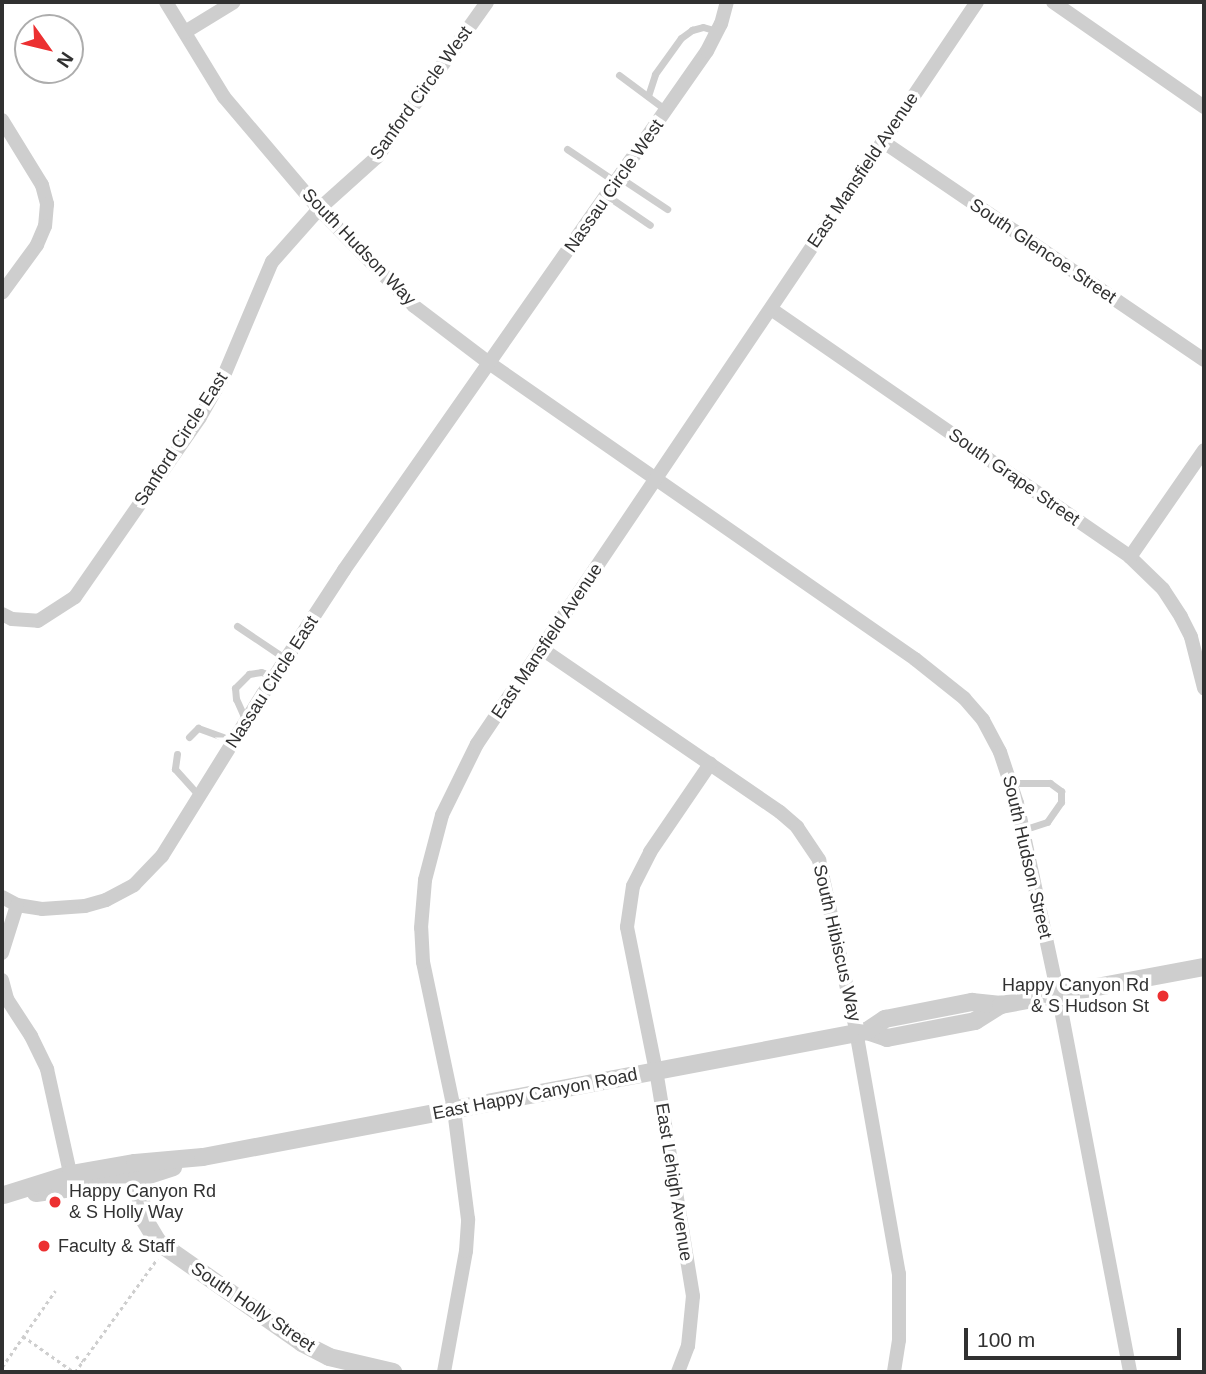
<!DOCTYPE html>
<style>
body{margin:0}
#map{position:relative;width:1206px;height:1374px;overflow:hidden;background:#fff;font-family:Helvetica,sans-serif}
div>[style]{position:absolute}
.path>*{height:2.5px;margin-top:-1.25px;transform-origin:0;background:repeating-linear-gradient(90deg,#cecece 0 3.5px,transparent 0 7px)}
.service>*{height:7px;margin:-3.5px;padding:0 3.5px;transform-origin:3.5px;border-radius:3.5px;background:#cecece}
.minor>*{height:14px;margin:-7px;padding:0 7px;transform-origin:7px;border-radius:7px;background:#cecece}
.tertiary>*{height:18px;margin:-9px;padding:0 9px;transform-origin:9px;border-radius:9px;background:#cecece}
.dots>*{width:19px;height:19px;translate:-50% -50%;box-sizing:border-box;border:4px solid #fff;border-radius:50%}
span{translate:-50% -50%;white-space:nowrap;text-align:center;line-height:1.15;-webkit-text-stroke:7px #fff;paint-order:stroke}
.street-label{font-size:18px;color:#313131}
.poi-label{font-size:18px;color:#313131}
.right{translate:-100% -50%;text-align:right}
.left{translate:0 -50%;text-align:left}
.frame{position:absolute;inset:0;border:4px solid #313131;pointer-events:none}
.north{position:absolute;left:14px;top:14px;width:70px;height:70px;box-sizing:border-box;background:#fff;border:2px solid #adadad;border-radius:50%;rotate:124deg;font-size:19px;font-weight:700;line-height:28px;text-align:center;color:#313131}
.north::after{content:'';display:block;margin:auto;width:24px;height:32px;background:#ec3031;clip-path:polygon(50% 0,100% 100%,50% 72%,0 100%)}
.scale{position:absolute;left:964px;top:1328px;width:217px;height:32px;box-sizing:border-box;border:4px solid #313131;border-top:0;padding-left:9px;font-size:21px;line-height:24px;white-space:nowrap;color:#313131;-webkit-text-stroke:5px #fff;paint-order:stroke}
</style>
<div id="map">
<div class="path">
<div style="left:23px;top:1336px;width:62px;rotate:35.2deg"></div>
<div style="left:76px;top:1356px;width:9px;rotate:36deg"></div>
<div style="left:2px;top:1367px;width:93px;rotate:-55.1deg"></div>
<div style="left:75px;top:1372px;width:140px;rotate:-54deg"></div>
</div>
<div class="service">
<div style="left:619px;top:75px;width:59px;rotate:36.7deg"></div>
<div style="left:648px;top:96px;width:23px;rotate:-72deg"></div>
<div style="left:655px;top:74px;width:44px;rotate:-54.2deg"></div>
<div style="left:681px;top:38px;width:14px;rotate:-36deg"></div>
<div style="left:692px;top:30px;width:11px;rotate:-15deg"></div>
<div style="left:703px;top:27px;width:15px;rotate:16deg"></div>
<div style="left:567px;top:149px;width:59px;rotate:34deg"></div>
<div style="left:619px;top:177px;width:58px;rotate:33.7deg"></div>
<div style="left:606px;top:195px;width:53px;rotate:34.3deg"></div>
<div style="left:237px;top:626px;width:59px;rotate:34deg"></div>
<div style="left:246px;top:721px;width:24px;rotate:-114deg"></div>
<div style="left:236px;top:699px;width:11px;rotate:-95deg"></div>
<div style="left:235px;top:688px;width:20px;rotate:-45deg"></div>
<div style="left:249px;top:674px;width:12px;rotate:-9deg"></div>
<div style="left:261px;top:672px;width:14px;rotate:17deg"></div>
<div style="left:189px;top:737px;width:13px;rotate:-45deg"></div>
<div style="left:198px;top:728px;width:37px;rotate:20deg"></div>
<div style="left:177px;top:754px;width:15px;rotate:98deg"></div>
<div style="left:175px;top:769px;width:36px;rotate:48deg"></div>
<div style="left:1012px;top:783px;width:38px"></div>
<div style="left:1050px;top:783px;width:14px;rotate:36deg"></div>
<div style="left:1061px;top:791px;width:11px;rotate:90deg"></div>
<div style="left:1061px;top:802px;width:24px;rotate:125deg"></div>
<div style="left:1047px;top:822px;width:25px;rotate:162deg"></div>
</div>
<div class="minor">
<div style="left:166px;top:2px;width:111px;rotate:58.6deg"></div>
<div style="left:224px;top:97px;width:147px;rotate:49.7deg"></div>
<div style="left:319px;top:209px;width:136px;rotate:45.6deg"></div>
<div style="left:414px;top:306px;width:94px;rotate:37.2deg"></div>
<div style="left:489px;top:363px;width:519px;rotate:34.79deg"></div>
<div style="left:915px;top:659px;width:63px;rotate:38.5deg"></div>
<div style="left:964px;top:698px;width:29px;rotate:49deg"></div>
<div style="left:983px;top:720px;width:36px;rotate:62deg"></div>
<div style="left:1000px;top:752px;width:54px;rotate:71.6deg"></div>
<div style="left:1017px;top:803px;width:195px;rotate:77.9deg"></div>
<div style="left:1058px;top:994px;width:385px;rotate:79.2deg"></div>
<div style="left:1053px;top:2px;width:184px;rotate:34.8deg"></div>
<div style="left:185px;top:32px;width:57px;rotate:-31.5deg"></div>
<div style="left:2px;top:120px;width:76px;rotate:58.4deg"></div>
<div style="left:42px;top:185px;width:20px;rotate:75deg"></div>
<div style="left:47px;top:204px;width:22px;rotate:95deg"></div>
<div style="left:45px;top:226px;width:21px;rotate:113deg"></div>
<div style="left:37px;top:245px;width:59px;rotate:126.1deg"></div>
<div style="left:882px;top:141px;width:389px;rotate:34.2deg"></div>
<div style="left:771px;top:309px;width:436px;rotate:34.6deg"></div>
<div style="left:1130px;top:557px;width:46px;rotate:44.1deg"></div>
<div style="left:1163px;top:589px;width:33px;rotate:57deg"></div>
<div style="left:1181px;top:617px;width:22px;rotate:63deg"></div>
<div style="left:1191px;top:637px;width:53px;rotate:75.7deg"></div>
<div style="left:1130px;top:557px;width:130px;rotate:-55.3deg"></div>
<div style="left:2px;top:614px;width:11px;rotate:27deg"></div>
<div style="left:12px;top:619px;width:26px;rotate:4deg"></div>
<div style="left:38px;top:621px;width:44px;rotate:-33deg"></div>
<div style="left:75px;top:597px;width:219px;rotate:-55.2deg"></div>
<div style="left:200px;top:417px;width:51px;rotate:-60.4deg"></div>
<div style="left:225px;top:373px;width:121px;rotate:-67.1deg"></div>
<div style="left:272px;top:262px;width:71px;rotate:-48.4deg"></div>
<div style="left:319px;top:209px;width:78px;rotate:-41.9deg"></div>
<div style="left:377px;top:157px;width:190px;rotate:-54.6deg"></div>
<div style="left:542px;top:649px;width:288px;rotate:34.4deg"></div>
<div style="left:780px;top:812px;width:23px;rotate:41deg"></div>
<div style="left:797px;top:827px;width:40px;rotate:56deg"></div>
<div style="left:819px;top:860px;width:169px;rotate:77.7deg"></div>
<div style="left:855px;top:1025px;width:253px;rotate:80deg"></div>
<div style="left:899px;top:1274px;width:66px;rotate:90deg"></div>
<div style="left:899px;top:1340px;width:32px;rotate:99deg"></div>
<div style="left:2px;top:897px;width:17px;rotate:28deg"></div>
<div style="left:17px;top:905px;width:25px;rotate:9deg"></div>
<div style="left:42px;top:909px;width:43px;rotate:-4deg"></div>
<div style="left:85px;top:906px;width:22px;rotate:-16deg"></div>
<div style="left:106px;top:900px;width:32px;rotate:-28deg"></div>
<div style="left:134px;top:885px;width:40px;rotate:-46deg"></div>
<div style="left:162px;top:856px;width:191px;rotate:-58.1deg"></div>
<div style="left:263px;top:694px;width:148px;rotate:-56.8deg"></div>
<div style="left:344px;top:570px;width:633px;rotate:-55.03deg"></div>
<div style="left:707px;top:51px;width:30px;rotate:-63deg"></div>
<div style="left:721px;top:24px;width:23px;rotate:-75deg"></div>
<div style="left:2px;top:953px;width:50px;rotate:-72.6deg"></div>
<div style="left:2px;top:980px;width:20px;rotate:75deg"></div>
<div style="left:7px;top:999px;width:44px;rotate:57deg"></div>
<div style="left:31px;top:1036px;width:37px;rotate:64deg"></div>
<div style="left:47px;top:1069px;width:116px;rotate:77.5deg"></div>
<div style="left:444px;top:1372px;width:123px;rotate:-79.7deg"></div>
<div style="left:466px;top:1251px;width:32px;rotate:-86deg"></div>
<div style="left:468px;top:1219px;width:111px;rotate:-97.3deg"></div>
<div style="left:454px;top:1109px;width:150px;rotate:-101.9deg"></div>
<div style="left:423px;top:962px;width:34px;rotate:-93deg"></div>
<div style="left:421px;top:928px;width:48px;rotate:-85.2deg"></div>
<div style="left:425px;top:880px;width:67px;rotate:-75.3deg"></div>
<div style="left:442px;top:815px;width:79px;rotate:-63.8deg"></div>
<div style="left:477px;top:744px;width:895px;rotate:-56.03deg"></div>
<div style="left:678px;top:1372px;width:28px;rotate:-69deg"></div>
<div style="left:688px;top:1346px;width:50px;rotate:-84.3deg"></div>
<div style="left:693px;top:1296px;width:228px;rotate:-99.3deg"></div>
<div style="left:656px;top:1071px;width:147px;rotate:-101.4deg"></div>
<div style="left:627px;top:927px;width:41px;rotate:-81.7deg"></div>
<div style="left:633px;top:886px;width:38px;rotate:-63deg"></div>
<div style="left:650px;top:852px;width:107px;rotate:-55.7deg"></div>
</div>
<div class="tertiary">
<div style="left:867px;top:1031px;width:21px;rotate:19deg"></div>
<div style="left:887px;top:1038px;width:90px;rotate:-10.9deg"></div>
<div style="left:975px;top:1021px;width:31px;rotate:-32deg"></div>
<div style="left:135px;top:1163px;width:57px;rotate:80.9deg"></div>
<div style="left:144px;top:1219px;width:27px;rotate:59deg"></div>
<div style="left:158px;top:1242px;width:176px;rotate:35deg"></div>
<div style="left:302px;top:1343px;width:30px;rotate:27deg"></div>
<div style="left:329px;top:1357px;width:66px;rotate:13.2deg"></div>
<div style="left:36px;top:1193px;width:102px;rotate:-7.9deg"></div>
<div style="left:137px;top:1179px;width:38px;rotate:-18deg"></div>
<div style="left:4px;top:1195px;width:70px;rotate:-17.4deg"></div>
<div style="left:71px;top:1174px;width:65px;rotate:-9.8deg"></div>
<div style="left:135px;top:1163px;width:68px;rotate:-5deg"></div>
<div style="left:203px;top:1157px;width:666px;rotate:-10.74deg"></div>
<div style="left:857px;top:1033px;width:10px;rotate:-11deg"></div>
<div style="left:867px;top:1031px;width:22px;rotate:-34deg"></div>
<div style="left:885px;top:1019px;width:89px;rotate:-11.1deg"></div>
<div style="left:972px;top:1002px;width:29px;rotate:6deg"></div>
<div style="left:1001px;top:1005px;width:207px;rotate:-10.6deg"></div>
</div>
<div class="dots">
<div style="left:1163px;top:996px;background:#ec3031"></div>
<div style="left:55px;top:1202px;background:#ec3031"></div>
<div style="left:44px;top:1246px;background:#ec3031"></div>
</div>
<div class="street-label">
<span style="left:421px;top:93px;rotate:-54deg">Sanford Circle West</span>
<span style="left:863px;top:170px;rotate:-56deg">East Mansfield Avenue</span>
<span style="left:614px;top:186px;rotate:-55deg">Nassau Circle West</span>
<span style="left:359px;top:247px;rotate:46deg">South Hudson Way</span>
<span style="left:1043px;top:251px;rotate:34deg">South Glencoe Street</span>
<span style="left:181px;top:439px;rotate:-57deg">Sanford Circle East</span>
<span style="left:1014px;top:477px;rotate:35deg">South Grape Street</span>
<span style="left:547px;top:641px;rotate:-56deg">East Mansfield Avenue</span>
<span style="left:272px;top:682px;rotate:-57deg">Nassau Circle East</span>
<span style="left:1027px;top:857px;rotate:77deg">South Hudson Street</span>
<span style="left:837px;top:943px;rotate:77deg">South Hibiscus Way</span>
<span style="left:535px;top:1094px;rotate:-11deg">East Happy Canyon Road</span>
<span style="left:674px;top:1182px;rotate:81deg">East Lehigh Avenue</span>
<span style="left:253px;top:1307px;rotate:34deg">South Holly Street</span>
</div>
<div class="poi-label">
<span class="right" style="left:1149px;top:996px">Happy Canyon Rd<br>&amp; S Hudson St</span>
<span class="left" style="left:69px;top:1202px">Happy Canyon Rd<br>&amp; S Holly Way</span>
<span class="left" style="left:58px;top:1246px">Faculty &amp; Staff</span>
</div>
<div class="frame"></div>
<div class="north">N</div>
<div class="scale">100 m</div>
</div>
